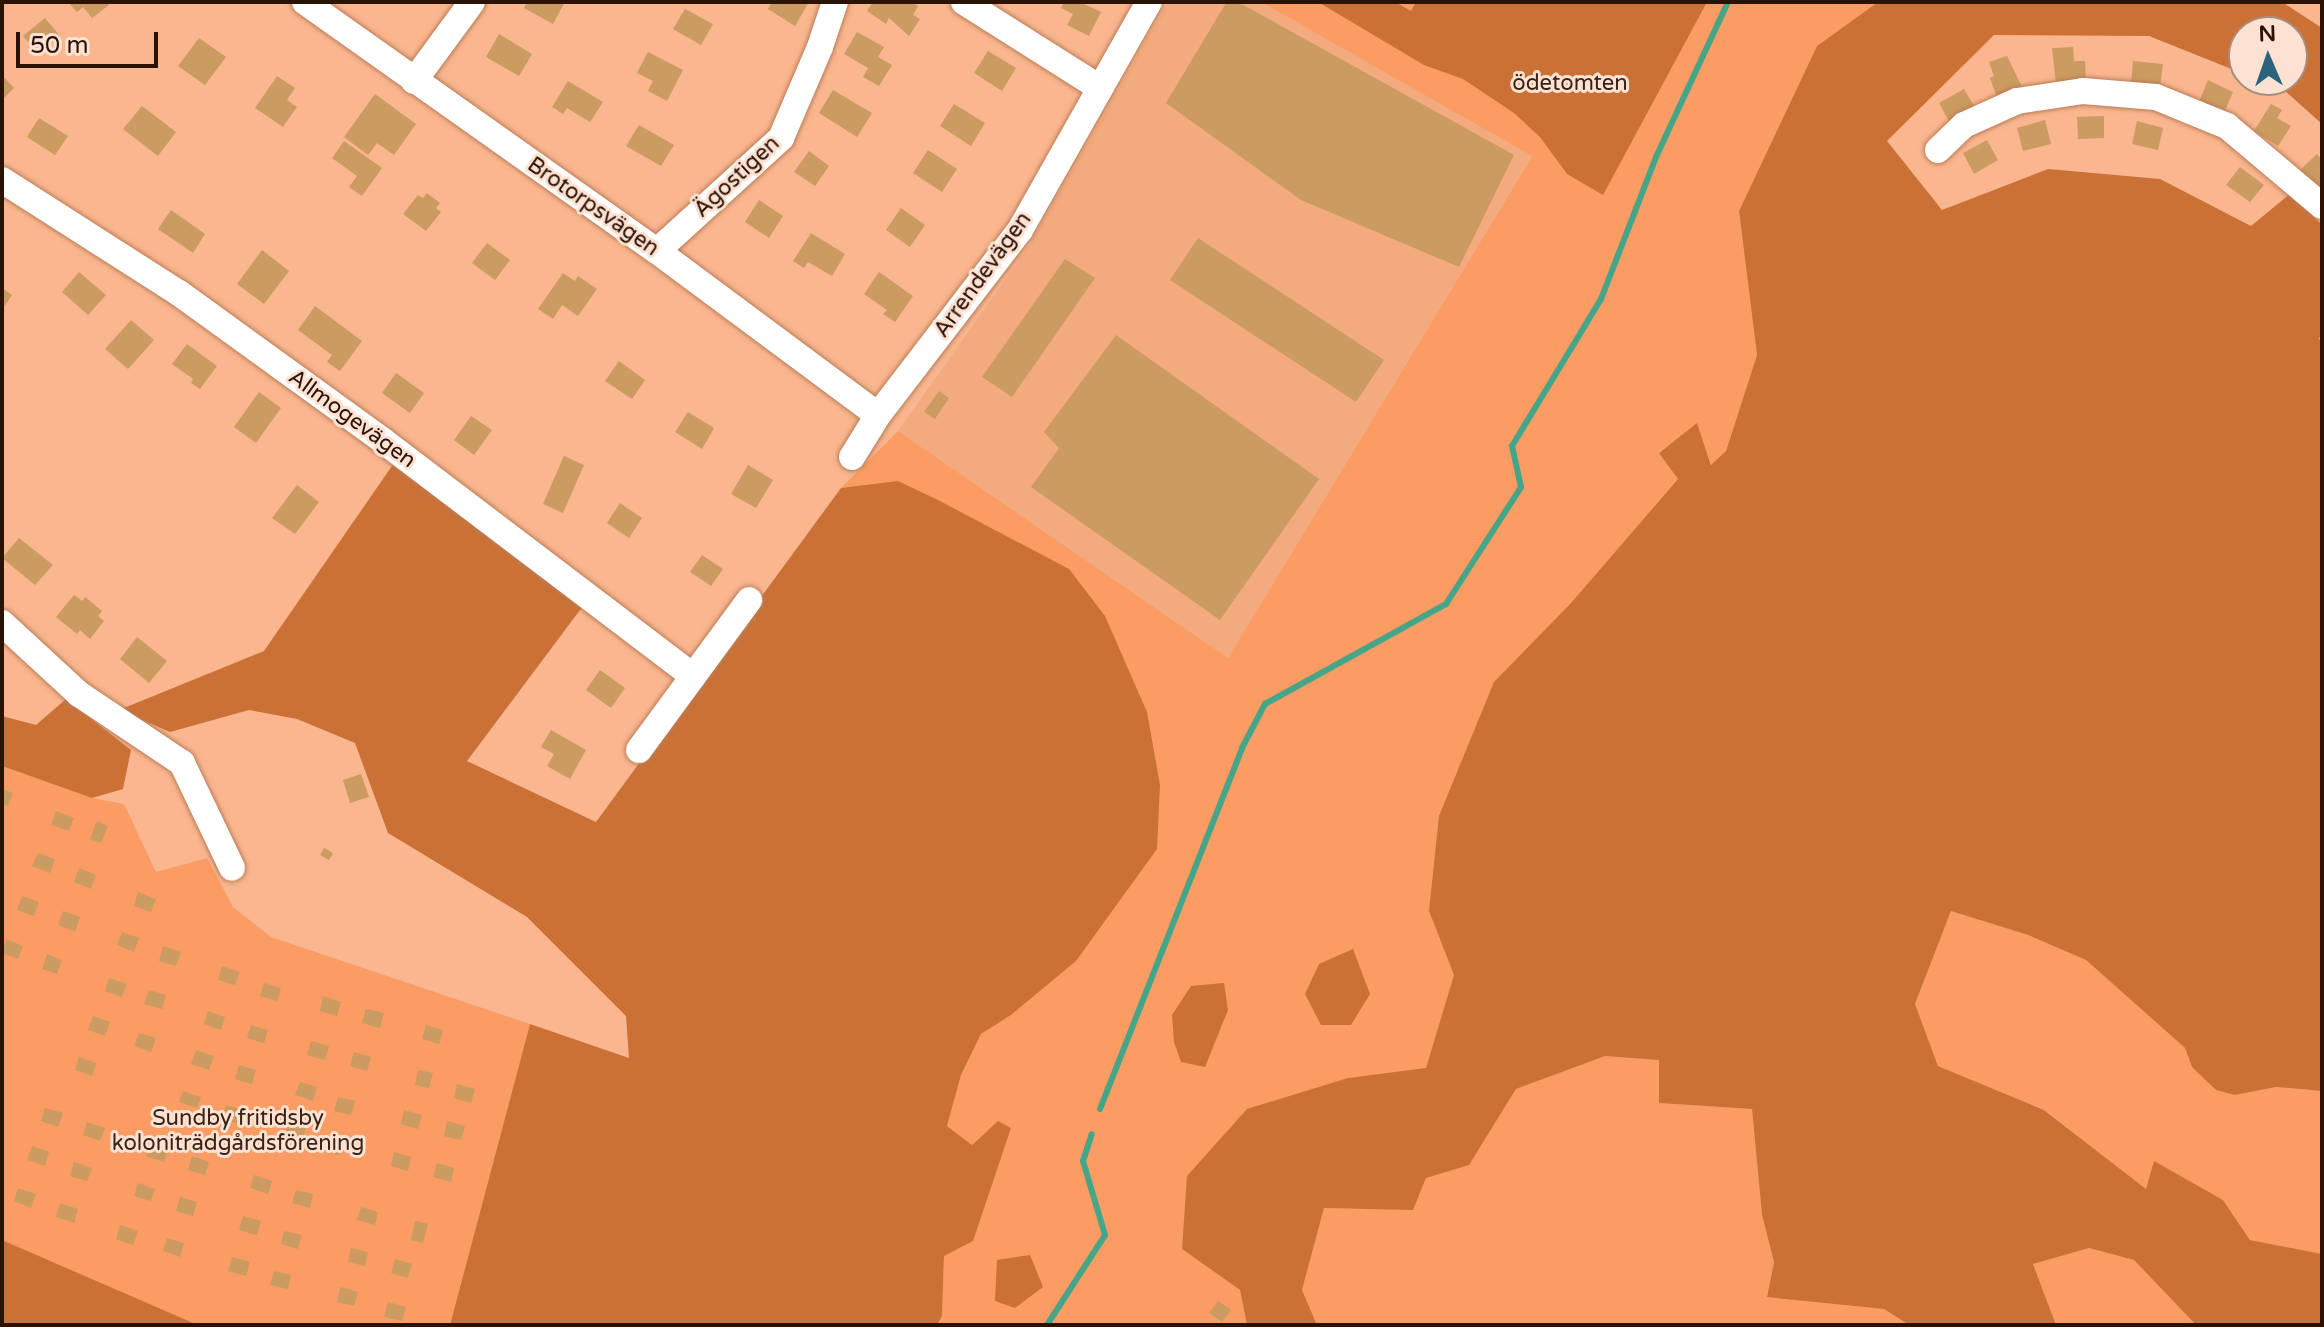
<!DOCTYPE html>
<meta charset="utf-8">
<style>
body{margin:0}
#map{position:relative;width:2324px;height:1327px;overflow:hidden;background:#f9b68f;font-family:"Varela Round",sans-serif}
div>[style]{position:absolute}
.built>*{inset:0;background:#f4aa7f}
.green>*{inset:0;background:#fa9c63}
.forest>*{inset:0;background:#cb7136}
.stream>*{height:6px;margin:-3px;padding:0 3px;transform-origin:3px;border-radius:3px;background:#45a589}
.building>*{inset:0;background:#cb9b61}
.roads{filter:drop-shadow(0 0 2px #bb7c56) drop-shadow(0 0 2px #bb7c56)}
.minor>*{height:26px;margin:-13px;padding:0 13px;transform-origin:13px;border-radius:13px;background:#fff}
span{translate:-50% -50%;white-space:nowrap;text-align:center;line-height:1.15;-webkit-text-stroke:6px #fde1d1;paint-order:stroke}
.park-label{font-size:22px;color:#392316}
.street-label{font-size:22px;color:#2a1204}
.frame{position:absolute;inset:0;border:4px solid #2a1204;pointer-events:none}
.north{position:absolute;left:2228px;top:16px;width:80px;height:80px;box-sizing:border-box;background:#fde1d1;border:2px solid #a98e7f;border-radius:50%;rotate:358deg;font-size:22px;font-weight:700;line-height:32px;text-align:center;color:#2a1204}
.north::after{content:'';display:block;margin:auto;width:28px;height:36px;background:#2b637d;clip-path:polygon(50% 0,100% 100%,50% 72%,0 100%)}
.scale{position:absolute;left:16px;top:32px;width:142px;height:36px;box-sizing:border-box;border:4px solid #2a1204;border-top:0;padding-left:10px;font-size:24px;line-height:28px;white-space:nowrap;color:#2a1204;-webkit-text-stroke:6px #fde1d1;paint-order:stroke}
</style>
<div id="map">
<div class="built">
<div style="clip-path:polygon(1168px 2px,1261px 2px,1532px 155px,1228px 658px,898px 431px,1029px 246px)"></div>
</div>
<div class="green">
<div style="clip-path:polygon(1261px 2px,1878px 2px,1817px 46px,1739px 211px,1757px 355px,1726px 451px,1712px 466px,1697px 424px,1659px 452px,1678px 479px,1571px 603px,1494px 683px,1429px 911px,1455px 975px,1426px 1069px,1348px 1078px,1182px 1249px,1240px 1290px,1247px 1325px,937px 1325px,942px 1316px,944px 1256px,998px 1121px,972px 1145px,947px 1126px,961px 1075px,981px 1034px,1011px 1015px,898px 482px,841px 488px,898px 431px,1228px 658px,1532px 156px)"></div>
<div style="clip-path:polygon(2px 766px,92px 798px,124px 804px,156px 872px,207px 858px,233px 907px,271px 937px,530px 1024px,450px 1325px,198px 1325px,2px 1240px)"></div>
<div style="clip-path:polygon(1951px 911px,2028px 935px,2086px 960px,2185px 1048px,2192px 1067px,2235px 1095px,2276px 1087px,2322px 1091px,2322px 1254px,2250px 1240px,2223px 1200px,2154px 1162px,2147px 1190px,2045px 1110px,1938px 1066px,1915px 1004px)"></div>
<div style="clip-path:polygon(1605px 1055px,1659px 1060px,1660px 1103px,1752px 1109px,1762px 1215px,1774px 1262px,1767px 1296px,1884px 1309px,1909px 1325px,1317px 1325px,1302px 1290px,1324px 1208px,1413px 1209px,1426px 1178px,1469px 1164px,1516px 1089px)"></div>
<div style="clip-path:polygon(2089px 1248px,2134px 1260px,2196px 1325px,2056px 1325px,2033px 1264px)"></div>
</div>
<div class="forest">
<div style="clip-path:polygon(1318px 2px,1395px 2px,1411px 11px,1416px 2px,1707px 2px,1603px 195px,1567px 174px,1540px 137px,1514px 113px,1463px 79px,1424px 65px)"></div>
<div style="clip-path:polygon(1878px 2px,2282px 2px,2322px 28px,2322px 124px,2284px 90px,2258px 80px,2292px 80px,2292px 32px,2244px 32px,2244px 74px,2149px 36px,1994px 35px,1887px 141px,1942px 210px,2048px 169px,2160px 179px,2251px 226px,2291px 193px,2322px 225px,2322px 335px,2319px 338px,2322px 345px,2322px 1091px,2276px 1087px,2235px 1095px,2216px 1090px,2192px 1067px,2185px 1048px,2086px 960px,2028px 935px,1951px 911px,1915px 1004px,1938px 1066px,2044px 1110px,2146px 1189px,2154px 1161px,2223px 1200px,2250px 1240px,2322px 1254px,2322px 1325px,2196px 1325px,2134px 1260px,2089px 1248px,2033px 1264px,2056px 1325px,1909px 1325px,1884px 1309px,1767px 1297px,1774px 1262px,1762px 1215px,1752px 1109px,1659px 1103px,1659px 1060px,1605px 1056px,1516px 1089px,1469px 1165px,1426px 1178px,1413px 1210px,1324px 1208px,1302px 1290px,1317px 1325px,1247px 1325px,1240px 1290px,1182px 1249px,1187px 1176px,1247px 1109px,1348px 1078px,1426px 1068px,1454px 975px,1429px 911px,1439px 816px,1494px 682px,1571px 603px,1678px 479px,1659px 453px,1697px 423px,1711px 465px,1726px 451px,1757px 355px,1739px 211px,1817px 46px)"></div>
<div style="clip-path:polygon(394px 463px,583px 606px,467px 761px,596px 822px,841px 488px,898px 481px,938px 500px,1069px 569px,1105px 616px,1147px 712px,1160px 785px,1157px 849px,1076px 961px,1011px 1015px,981px 1034px,961px 1075px,947px 1126px,972px 1145px,998px 1121px,1011px 1128px,973px 1241px,944px 1256px,942px 1316px,937px 1325px,450px 1325px,530px 1024px,629px 1058px,626px 1016px,527px 917px,388px 833px,355px 743px,297px 719px,249px 710px,170px 732px,119px 710px,264px 651px)"></div>
<div style="clip-path:polygon(66px 699px,131px 750px,123px 789px,92px 798px,2px 766px,2px 716px,36px 725px)"></div>
<div style="clip-path:polygon(1353px 949px,1370px 994px,1351px 1025px,1321px 1025px,1305px 994px,1319px 964px)"></div>
<div style="clip-path:polygon(1224px 983px,1228px 1010px,1205px 1067px,1181px 1062px,1174px 1042px,1172px 1015px,1191px 986px)"></div>
<div style="clip-path:polygon(2px 1240px,198px 1325px,2px 1325px)"></div>
<div style="clip-path:polygon(1030px 1255px,1043px 1287px,1015px 1308px,995px 1301px,997px 1260px)"></div>
</div>
<div class="stream">
<div style="left:1100px;top:1109px;width:388px;rotate:-68.5deg"></div>
<div style="left:1242px;top:748px;width:50px;rotate:-62.4deg"></div>
<div style="left:1265px;top:704px;width:207px;rotate:-28.9deg"></div>
<div style="left:1446px;top:604px;width:139px;rotate:-57.3deg"></div>
<div style="left:1521px;top:487px;width:42px;rotate:-102.4deg"></div>
<div style="left:1512px;top:446px;width:172px;rotate:-58.8deg"></div>
<div style="left:1601px;top:299px;width:152px;rotate:-68.8deg"></div>
<div style="left:1656px;top:157px;width:171px;rotate:-65.1deg"></div>
<div style="left:1047px;top:1325px;width:107px;rotate:-57.2deg"></div>
<div style="left:1105px;top:1235px;width:77px;rotate:-106.6deg"></div>
<div style="left:1083px;top:1161px;width:28px;rotate:-72deg"></div>
</div>
<div class="building">
<div style="clip-path:polygon(68px 2px,107px 2px,109px 5px,92px 18px,83px 7px,77px 12px)"></div>
<div style="clip-path:polygon(527px 2px,565px 2px,553px 24px,524px 8px)"></div>
<div style="clip-path:polygon(772px 2px,809px 2px,795px 26px,768px 9px)"></div>
<div style="clip-path:polygon(873px 2px,912px 2px,918px 6px,913px 15px,920px 19px,909px 36px,889px 18px,886px 24px,867px 11px)"></div>
<div style="clip-path:polygon(1064px 2px,1080px 2px,1101px 12px,1089px 36px,1067px 25px,1073px 14px,1061px 8px)"></div>
<div style="clip-path:polygon(1226px 3px,1240px 3px,1514px 155px,1459px 267px,1301px 200px,1166px 103px)"></div>
<div style="clip-path:polygon(685px 9px,713px 24px,701px 45px,673px 29px)"></div>
<div style="clip-path:polygon(45px 18px,60px 36px,39px 54px,23px 36px)"></div>
<div style="clip-path:polygon(857px 32px,884px 47px,878px 57px,892px 65px,879px 86px,863px 77px,868px 68px,844px 54px)"></div>
<div style="clip-path:polygon(499px 34px,532px 54px,519px 76px,486px 57px)"></div>
<div style="clip-path:polygon(199px 38px,226px 57px,205px 85px,178px 66px)"></div>
<div style="clip-path:polygon(2073px 47px,2074px 61px,2085px 61px,2086px 83px,2056px 84px,2052px 48px)"></div>
<div style="clip-path:polygon(988px 51px,1016px 68px,1002px 91px,974px 73px)"></div>
<div style="clip-path:polygon(648px 52px,683px 70px,667px 101px,648px 91px,653px 81px,637px 73px)"></div>
<div style="clip-path:polygon(2007px 56px,2024px 91px,1998px 101px,1990px 78px,1994px 76px,1989px 62px)"></div>
<div style="clip-path:polygon(2133px 61px,2163px 64px,2160px 87px,2131px 84px)"></div>
<div style="clip-path:polygon(2px 75px,14px 88px,2px 100px)"></div>
<div style="clip-path:polygon(277px 76px,295px 88px,287px 100px,297px 107px,283px 127px,255px 108px)"></div>
<div style="clip-path:polygon(2208px 80px,2233px 92px,2224px 113px,2199px 102px)"></div>
<div style="clip-path:polygon(568px 81px,603px 102px,590px 122px,567px 108px,563px 114px,552px 107px)"></div>
<div style="clip-path:polygon(1964px 89px,1976px 109px,1950px 123px,1939px 103px)"></div>
<div style="clip-path:polygon(833px 90px,872px 113px,857px 137px,819px 113px)"></div>
<div style="clip-path:polygon(375px 94px,416px 124px,394px 155px,377px 143px,368px 155px,344px 137px)"></div>
<div style="clip-path:polygon(954px 104px,985px 123px,971px 146px,940px 126px)"></div>
<div style="clip-path:polygon(2271px 104px,2282px 110px,2277px 118px,2291px 126px,2278px 146px,2254px 131px)"></div>
<div style="clip-path:polygon(142px 106px,176px 132px,158px 156px,123px 129px)"></div>
<div style="clip-path:polygon(2104px 116px,2104px 138px,2078px 139px,2077px 117px)"></div>
<div style="clip-path:polygon(39px 118px,68px 136px,55px 155px,27px 137px)"></div>
<div style="clip-path:polygon(2045px 120px,2051px 144px,2023px 151px,2017px 128px)"></div>
<div style="clip-path:polygon(2137px 121px,2163px 128px,2158px 150px,2132px 144px)"></div>
<div style="clip-path:polygon(639px 125px,674px 145px,661px 166px,626px 146px)"></div>
<div style="clip-path:polygon(1987px 140px,1998px 160px,1974px 174px,1963px 153px)"></div>
<div style="clip-path:polygon(344px 141px,382px 168px,362px 196px,349px 187px,357px 176px,332px 158px)"></div>
<div style="clip-path:polygon(928px 150px,957px 169px,942px 192px,913px 173px)"></div>
<div style="clip-path:polygon(809px 151px,829px 166px,815px 186px,794px 172px)"></div>
<div style="clip-path:polygon(2317px 154px,2322px 160px,2320px 192px,2300px 170px)"></div>
<div style="clip-path:polygon(2240px 167px,2264px 185px,2250px 202px,2226px 185px)"></div>
<div style="clip-path:polygon(427px 193px,440px 203px,436px 208px,441px 212px,426px 231px,403px 214px,418px 195px,423px 198px)"></div>
<div style="clip-path:polygon(759px 200px,783px 216px,769px 238px,745px 222px)"></div>
<div style="clip-path:polygon(901px 208px,925px 225px,910px 247px,886px 230px)"></div>
<div style="clip-path:polygon(171px 210px,205px 234px,193px 253px,158px 229px)"></div>
<div style="clip-path:polygon(811px 233px,845px 254px,832px 276px,808px 262px,804px 268px,793px 261px)"></div>
<div style="clip-path:polygon(1198px 238px,1384px 360px,1356px 402px,1170px 280px)"></div>
<div style="clip-path:polygon(487px 243px,510px 260px,495px 280px,472px 263px)"></div>
<div style="clip-path:polygon(262px 250px,289px 271px,264px 304px,237px 284px)"></div>
<div style="clip-path:polygon(1065px 259px,1095px 278px,1012px 397px,982px 377px)"></div>
<div style="clip-path:polygon(79px 272px,106px 295px,88px 315px,62px 292px)"></div>
<div style="clip-path:polygon(879px 272px,913px 296px,895px 322px,883px 314px,887px 310px,864px 294px)"></div>
<div style="clip-path:polygon(563px 273px,575px 281px,578px 276px,597px 289px,578px 316px,562px 305px,553px 319px,538px 309px)"></div>
<div style="clip-path:polygon(2px 288px,12px 295px,2px 310px)"></div>
<div style="clip-path:polygon(315px 306px,362px 341px,340px 371px,327px 362px,332px 355px,298px 330px)"></div>
<div style="clip-path:polygon(131px 320px,154px 340px,128px 369px,105px 349px)"></div>
<div style="clip-path:polygon(1116px 335px,1319px 479px,1220px 620px,1031px 487px,1059px 448px,1044px 432px)"></div>
<div style="clip-path:polygon(187px 344px,217px 366px,200px 389px,191px 383px,193px 379px,172px 364px)"></div>
<div style="clip-path:polygon(619px 361px,645px 380px,632px 399px,605px 381px)"></div>
<div style="clip-path:polygon(396px 373px,424px 393px,410px 413px,382px 393px)"></div>
<div style="clip-path:polygon(939px 391px,949px 398px,935px 419px,924px 412px)"></div>
<div style="clip-path:polygon(259px 392px,281px 408px,256px 443px,234px 427px)"></div>
<div style="clip-path:polygon(688px 412px,714px 428px,702px 449px,675px 432px)"></div>
<div style="clip-path:polygon(471px 416px,492px 430px,474px 455px,454px 440px)"></div>
<div style="clip-path:polygon(564px 456px,584px 465px,563px 513px,543px 504px)"></div>
<div style="clip-path:polygon(748px 465px,773px 480px,756px 508px,731px 494px)"></div>
<div style="clip-path:polygon(297px 485px,319px 502px,295px 534px,272px 518px)"></div>
<div style="clip-path:polygon(620px 503px,642px 518px,629px 538px,607px 523px)"></div>
<div style="clip-path:polygon(19px 538px,53px 565px,35px 585px,2px 558px)"></div>
<div style="clip-path:polygon(702px 555px,723px 569px,711px 586px,690px 572px)"></div>
<div style="clip-path:polygon(74px 595px,82px 601px,85px 597px,102px 611px,98px 616px,104px 621px,90px 639px,80px 630px,77px 634px,56px 617px)"></div>
<div style="clip-path:polygon(137px 637px,167px 661px,149px 683px,120px 659px)"></div>
<div style="clip-path:polygon(600px 670px,625px 688px,611px 708px,586px 690px)"></div>
<div style="clip-path:polygon(551px 730px,586px 750px,570px 779px,547px 766px,554px 754px,541px 747px)"></div>
<div style="clip-path:polygon(361px 774px,369px 797px,350px 803px,343px 780px)"></div>
<div style="clip-path:polygon(2px 789px,13px 793px,8px 806px,2px 804px)"></div>
<div style="clip-path:polygon(56px 811px,74px 818px,69px 831px,51px 825px)"></div>
<div style="clip-path:polygon(97px 821px,108px 826px,101px 843px,90px 839px)"></div>
<div style="clip-path:polygon(324px 848px,333px 853px,329px 860px,320px 855px)"></div>
<div style="clip-path:polygon(38px 853px,55px 859px,50px 873px,32px 866px)"></div>
<div style="clip-path:polygon(79px 868px,96px 875px,91px 889px,74px 882px)"></div>
<div style="clip-path:polygon(138px 892px,156px 899px,151px 912px,134px 906px)"></div>
<div style="clip-path:polygon(22px 896px,39px 902px,34px 916px,17px 910px)"></div>
<div style="clip-path:polygon(63px 911px,80px 917px,75px 932px,58px 925px)"></div>
<div style="clip-path:polygon(122px 932px,139px 938px,134px 952px,117px 945px)"></div>
<div style="clip-path:polygon(6px 939px,23px 946px,18px 959px,2px 953px)"></div>
<div style="clip-path:polygon(163px 946px,181px 952px,176px 966px,159px 961px)"></div>
<div style="clip-path:polygon(47px 954px,62px 960px,57px 974px,42px 969px)"></div>
<div style="clip-path:polygon(222px 966px,240px 972px,235px 985px,218px 980px)"></div>
<div style="clip-path:polygon(109px 978px,127px 984px,122px 997px,105px 991px)"></div>
<div style="clip-path:polygon(264px 983px,281px 988px,277px 1001px,260px 996px)"></div>
<div style="clip-path:polygon(149px 990px,166px 995px,162px 1009px,144px 1004px)"></div>
<div style="clip-path:polygon(323px 996px,341px 1002px,337px 1016px,320px 1011px)"></div>
<div style="clip-path:polygon(366px 1009px,384px 1013px,380px 1028px,362px 1023px)"></div>
<div style="clip-path:polygon(208px 1011px,225px 1017px,221px 1030px,204px 1024px)"></div>
<div style="clip-path:polygon(93px 1016px,110px 1022px,105px 1036px,88px 1030px)"></div>
<div style="clip-path:polygon(251px 1025px,268px 1030px,264px 1043px,247px 1038px)"></div>
<div style="clip-path:polygon(426px 1025px,443px 1030px,439px 1044px,422px 1039px)"></div>
<div style="clip-path:polygon(139px 1033px,156px 1038px,151px 1052px,134px 1046px)"></div>
<div style="clip-path:polygon(311px 1041px,329px 1046px,325px 1060px,307px 1055px)"></div>
<div style="clip-path:polygon(196px 1050px,214px 1056px,209px 1070px,191px 1064px)"></div>
<div style="clip-path:polygon(354px 1052px,371px 1057px,367px 1071px,350px 1066px)"></div>
<div style="clip-path:polygon(79px 1057px,96px 1063px,92px 1076px,75px 1070px)"></div>
<div style="clip-path:polygon(239px 1065px,256px 1070px,252px 1084px,235px 1079px)"></div>
<div style="clip-path:polygon(418px 1070px,433px 1073px,429px 1088px,415px 1085px)"></div>
<div style="clip-path:polygon(300px 1082px,317px 1087px,313px 1101px,295px 1095px)"></div>
<div style="clip-path:polygon(457px 1084px,475px 1089px,471px 1103px,454px 1098px)"></div>
<div style="clip-path:polygon(183px 1091px,201px 1097px,197px 1108px,179px 1102px)"></div>
<div style="clip-path:polygon(338px 1097px,355px 1101px,351px 1115px,334px 1111px)"></div>
<div style="clip-path:polygon(226px 1105px,243px 1110px,239px 1124px,222px 1119px)"></div>
<div style="clip-path:polygon(45px 1108px,63px 1113px,58px 1127px,41px 1121px)"></div>
<div style="clip-path:polygon(404px 1110px,422px 1115px,418px 1129px,401px 1124px)"></div>
<div style="clip-path:polygon(447px 1121px,465px 1126px,461px 1140px,444px 1136px)"></div>
<div style="clip-path:polygon(87px 1122px,105px 1128px,100px 1141px,83px 1135px)"></div>
<div style="clip-path:polygon(288px 1123px,306px 1128px,301px 1142px,284px 1137px)"></div>
<div style="clip-path:polygon(327px 1137px,343px 1142px,340px 1155px,323px 1151px)"></div>
<div style="clip-path:polygon(151px 1143px,168px 1149px,164px 1162px,146px 1156px)"></div>
<div style="clip-path:polygon(32px 1146px,49px 1152px,45px 1166px,27px 1160px)"></div>
<div style="clip-path:polygon(394px 1152px,411px 1157px,408px 1171px,391px 1166px)"></div>
<div style="clip-path:polygon(192px 1156px,209px 1162px,205px 1175px,188px 1170px)"></div>
<div style="clip-path:polygon(74px 1162px,92px 1168px,87px 1181px,70px 1176px)"></div>
<div style="clip-path:polygon(437px 1163px,454px 1168px,451px 1182px,433px 1177px)"></div>
<div style="clip-path:polygon(254px 1175px,272px 1181px,268px 1194px,250px 1188px)"></div>
<div style="clip-path:polygon(138px 1183px,155px 1189px,151px 1201px,134px 1196px)"></div>
<div style="clip-path:polygon(18px 1188px,36px 1194px,31px 1208px,14px 1201px)"></div>
<div style="clip-path:polygon(296px 1190px,313px 1194px,310px 1208px,292px 1203px)"></div>
<div style="clip-path:polygon(180px 1197px,197px 1202px,193px 1216px,176px 1211px)"></div>
<div style="clip-path:polygon(60px 1203px,78px 1209px,74px 1223px,56px 1217px)"></div>
<div style="clip-path:polygon(361px 1207px,378px 1212px,375px 1225px,357px 1220px)"></div>
<div style="clip-path:polygon(243px 1216px,261px 1221px,257px 1235px,239px 1230px)"></div>
<div style="clip-path:polygon(415px 1221px,428px 1224px,423px 1243px,411px 1240px)"></div>
<div style="clip-path:polygon(120px 1225px,138px 1231px,133px 1245px,116px 1239px)"></div>
<div style="clip-path:polygon(284px 1231px,302px 1235px,298px 1249px,281px 1244px)"></div>
<div style="clip-path:polygon(167px 1238px,184px 1243px,180px 1257px,163px 1251px)"></div>
<div style="clip-path:polygon(351px 1248px,368px 1252px,365px 1266px,348px 1262px)"></div>
<div style="clip-path:polygon(232px 1257px,250px 1262px,246px 1276px,228px 1271px)"></div>
<div style="clip-path:polygon(395px 1259px,412px 1264px,408px 1278px,391px 1273px)"></div>
<div style="clip-path:polygon(274px 1271px,291px 1275px,288px 1289px,270px 1285px)"></div>
<div style="clip-path:polygon(340px 1287px,358px 1292px,354px 1306px,337px 1302px)"></div>
<div style="clip-path:polygon(1218px 1301px,1231px 1310px,1222px 1322px,1209px 1313px)"></div>
<div style="clip-path:polygon(388px 1302px,406px 1307px,402px 1321px,384px 1317px)"></div>
</div>
<div class="roads">
<div class="minor">
<div style="left:305px;top:2px;width:431px;rotate:35.3deg"></div>
<div style="left:657px;top:251px;width:275px;rotate:36.6deg"></div>
<div style="left:964px;top:2px;width:161px;rotate:32.3deg"></div>
<div style="left:414px;top:81px;width:98px;rotate:-53.7deg"></div>
<div style="left:1938px;top:150px;width:36px;rotate:-44deg"></div>
<div style="left:1964px;top:125px;width:58px;rotate:-24.4deg"></div>
<div style="left:2017px;top:101px;width:67px;rotate:-8.6deg"></div>
<div style="left:2083px;top:91px;width:73px;rotate:4.7deg"></div>
<div style="left:2156px;top:97px;width:77px;rotate:22.2deg"></div>
<div style="left:2227px;top:126px;width:124px;rotate:40.1deg"></div>
<div style="left:2px;top:180px;width:210px;rotate:32.6deg"></div>
<div style="left:179px;top:293px;width:251px;rotate:35.9deg"></div>
<div style="left:382px;top:440px;width:389px;rotate:37.2deg"></div>
<div style="left:657px;top:251px;width:168px;rotate:-42.3deg"></div>
<div style="left:781px;top:138px;width:99px;rotate:-66.8deg"></div>
<div style="left:820px;top:47px;width:47px;rotate:-71.6deg"></div>
<div style="left:852px;top:457px;width:49px;rotate:-58.2deg"></div>
<div style="left:878px;top:415px;width:233px;rotate:-52.5deg"></div>
<div style="left:1020px;top:230px;width:262px;rotate:-60.5deg"></div>
<div style="left:2px;top:623px;width:105px;rotate:42.7deg"></div>
<div style="left:79px;top:694px;width:124px;rotate:33.8deg"></div>
<div style="left:182px;top:763px;width:116px;rotate:64.5deg"></div>
<div style="left:639px;top:750px;width:186px;rotate:-53.7deg"></div>
</div>
</div>
<div class="park-label">
<span style="left:1570px;top:84px">ödetomten</span>
<span style="left:238px;top:1131px">Sundby fritidsby<br>koloniträdgårdsförening</span>
</div>
<div class="street-label">
<span style="left:737px;top:177px;rotate:-43deg">Ägostigen</span>
<span style="left:593px;top:207px;rotate:35deg">Brotorpsvägen</span>
<span style="left:983px;top:275px;rotate:-54deg">Arrendevägen</span>
<span style="left:352px;top:419px;rotate:36deg">Allmogevägen</span>
</div>
<div class="frame"></div>
<div class="north">N</div>
<div class="scale">50 m</div>
</div>
